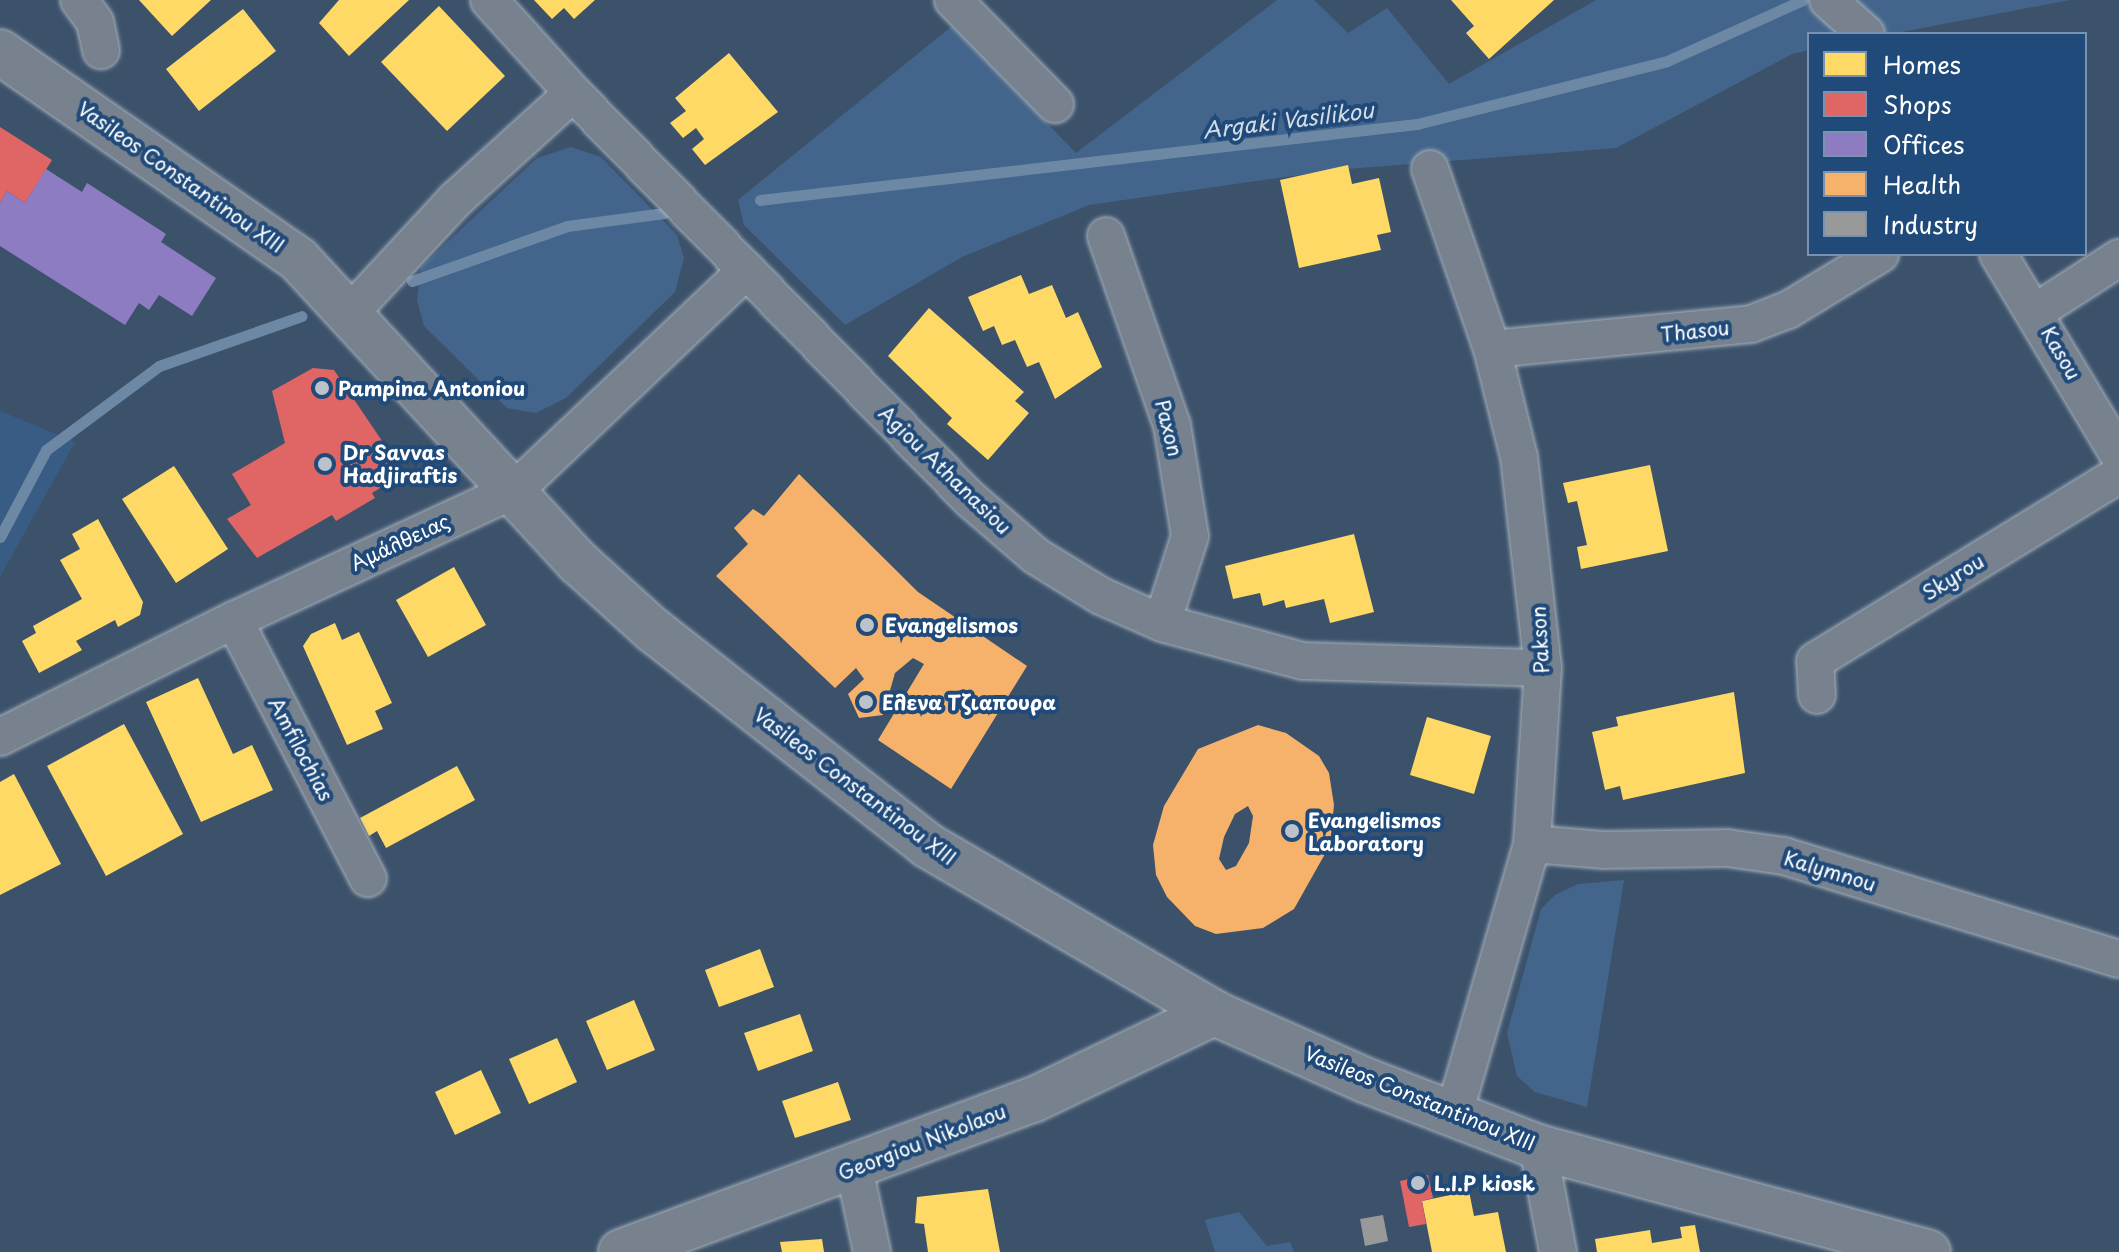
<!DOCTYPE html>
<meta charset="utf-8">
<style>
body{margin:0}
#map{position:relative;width:2119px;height:1252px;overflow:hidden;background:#3c526b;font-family:"Playpen Sans",sans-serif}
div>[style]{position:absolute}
.built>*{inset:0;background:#385c84}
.green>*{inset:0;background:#43658b}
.homes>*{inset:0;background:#ffd966}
.shops>*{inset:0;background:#e06666}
.offices>*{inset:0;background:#8e7cc3}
.health>*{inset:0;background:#f6b26b}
.industry>*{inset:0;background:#999}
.stream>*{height:11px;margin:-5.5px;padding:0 5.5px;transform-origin:5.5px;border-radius:5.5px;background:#6c88a5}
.roads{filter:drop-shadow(0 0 2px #a7b1bc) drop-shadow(0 0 2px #a7b1bc)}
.street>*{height:36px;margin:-18px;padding:0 18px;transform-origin:18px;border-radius:18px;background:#77828e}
.secondary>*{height:44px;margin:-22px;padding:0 22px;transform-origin:22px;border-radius:22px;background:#77828e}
.dots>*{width:22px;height:22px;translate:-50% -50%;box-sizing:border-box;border:4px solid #1f4a7a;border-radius:50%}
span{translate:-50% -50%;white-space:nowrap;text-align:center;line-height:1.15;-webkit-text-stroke:8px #1f4a7a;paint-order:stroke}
.street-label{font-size:20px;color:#fff}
.poi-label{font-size:20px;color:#fff;font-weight:700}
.left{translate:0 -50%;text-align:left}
.water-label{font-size:22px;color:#d4dde6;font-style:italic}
.legend{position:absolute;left:1807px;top:32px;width:280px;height:224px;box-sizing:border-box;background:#1f4a7a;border:2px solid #7992af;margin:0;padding:10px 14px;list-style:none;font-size:24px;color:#fff}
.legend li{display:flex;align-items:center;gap:16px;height:40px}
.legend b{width:40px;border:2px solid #7992af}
</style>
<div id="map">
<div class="built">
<div style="clip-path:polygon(0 411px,75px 442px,0 577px)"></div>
</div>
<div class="green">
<div style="clip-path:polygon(1277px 0,1314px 0,1348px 33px,1387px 8px,1449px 84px,1596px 0,2070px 0,1891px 34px,1809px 34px,1809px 50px,1792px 54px,1616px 148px,1334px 170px,1089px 205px,962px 257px,845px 325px,744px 225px,738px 200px,952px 26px,1076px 153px)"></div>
<div style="clip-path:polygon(571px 147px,601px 157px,677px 235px,684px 258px,675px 292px,566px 398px,536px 413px,507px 408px,424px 326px,417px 300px,421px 267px,537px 158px)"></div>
<div style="clip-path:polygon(1624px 880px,1587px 1107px,1535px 1092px,1517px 1076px,1507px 1033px,1541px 909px,1555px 895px,1578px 884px)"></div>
<div style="clip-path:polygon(1239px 1212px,1267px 1246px,1290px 1242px,1294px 1252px,1215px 1252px,1205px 1220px)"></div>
</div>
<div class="homes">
<div style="clip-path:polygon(139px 0,211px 0,172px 36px)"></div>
<div style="clip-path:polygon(339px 0,409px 0,349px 56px,319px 23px)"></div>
<div style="clip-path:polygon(534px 0,595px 0,574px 19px,564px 8px,552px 19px)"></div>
<div style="clip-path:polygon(1451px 0,1554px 0,1489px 59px,1466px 33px,1474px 26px)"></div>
<div style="clip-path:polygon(439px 6px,505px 76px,447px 131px,381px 62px)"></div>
<div style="clip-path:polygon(243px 9px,276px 51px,199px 111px,166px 69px)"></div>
<div style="clip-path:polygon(729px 53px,778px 112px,705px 165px,692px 149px,704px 139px,696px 128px,683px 138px,670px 123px,686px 111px,675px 98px)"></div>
<div style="clip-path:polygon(1348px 165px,1352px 184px,1379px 178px,1391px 232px,1377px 235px,1381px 250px,1299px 268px,1280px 180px)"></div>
<div style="clip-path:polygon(1021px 275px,1029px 294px,1052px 285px,1066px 318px,1078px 312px,1102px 367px,1055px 399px,1039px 362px,1027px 367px,1015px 340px,1002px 345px,994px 326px,983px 331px,968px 297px)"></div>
<div style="clip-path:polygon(929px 308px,1024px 392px,1015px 401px,1029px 413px,988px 460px,947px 424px,952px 418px,888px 356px)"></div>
<div style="clip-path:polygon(1650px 465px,1668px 551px,1581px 569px,1577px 547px,1587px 545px,1577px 501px,1568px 503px,1563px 483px)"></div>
<div style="clip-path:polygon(174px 466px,228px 549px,176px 583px,122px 499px)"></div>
<div style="clip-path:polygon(98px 519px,143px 602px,140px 615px,118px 627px,115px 620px,76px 641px,82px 650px,39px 673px,22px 641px,36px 633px,33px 626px,82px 599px,60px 560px,80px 549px,72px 534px)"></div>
<div style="clip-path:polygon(1354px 534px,1374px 612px,1330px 623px,1324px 599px,1286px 608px,1284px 600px,1263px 606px,1260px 593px,1233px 599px,1225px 566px)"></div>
<div style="clip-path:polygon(454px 567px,486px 625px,428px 657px,396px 600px)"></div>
<div style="clip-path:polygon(335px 623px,342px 640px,359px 632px,392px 703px,375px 711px,383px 729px,347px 745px,303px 646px,311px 634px)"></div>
<div style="clip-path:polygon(198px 678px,233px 754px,252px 745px,273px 790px,201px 822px,146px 702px)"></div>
<div style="clip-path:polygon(1734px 692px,1745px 773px,1623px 800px,1620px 786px,1605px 790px,1592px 732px,1618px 726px,1616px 717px)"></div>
<div style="clip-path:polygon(1427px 717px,1491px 736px,1474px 794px,1410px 775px)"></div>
<div style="clip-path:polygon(124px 724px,183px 834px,106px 876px,47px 766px)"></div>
<div style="clip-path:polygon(457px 766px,475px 800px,386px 848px,377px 831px,369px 836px,360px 818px)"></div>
<div style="clip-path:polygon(14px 774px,61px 864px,0 895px,0 782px)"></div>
<div style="clip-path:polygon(760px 949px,774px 987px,719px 1007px,705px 970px)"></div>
<div style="clip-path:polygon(634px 1000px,655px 1050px,607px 1070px,586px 1021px)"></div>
<div style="clip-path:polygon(800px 1014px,813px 1051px,758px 1071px,744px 1033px)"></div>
<div style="clip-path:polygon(557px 1038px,577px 1082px,529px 1104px,509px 1059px)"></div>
<div style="clip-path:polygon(481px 1070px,501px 1113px,455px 1135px,435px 1092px)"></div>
<div style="clip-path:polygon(838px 1082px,851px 1120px,795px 1138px,782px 1101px)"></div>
<div style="clip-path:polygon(988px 1189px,1000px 1252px,928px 1252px,924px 1224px,915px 1223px,917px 1197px)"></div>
<div style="clip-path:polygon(1469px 1191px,1474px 1216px,1498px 1212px,1506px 1252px,1432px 1252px,1422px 1201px)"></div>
<div style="clip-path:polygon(1695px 1225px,1700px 1252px,1597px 1252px,1595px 1239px,1650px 1230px,1652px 1243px,1682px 1238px,1680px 1227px)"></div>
<div style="clip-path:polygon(822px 1239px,824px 1252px,782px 1252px,780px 1242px)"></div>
</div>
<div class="shops">
<div style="clip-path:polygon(0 127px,52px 160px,25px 203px,7px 191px,0 203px)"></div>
<div style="clip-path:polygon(313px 368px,334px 370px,397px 463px,388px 483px,372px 493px,375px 498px,336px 521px,332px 515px,257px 558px,227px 519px,251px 505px,232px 474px,285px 443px,272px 391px)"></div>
<div style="clip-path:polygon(1428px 1175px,1433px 1198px,1422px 1201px,1426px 1224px,1409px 1227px,1400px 1181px)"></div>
</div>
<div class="offices">
<div style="clip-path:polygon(46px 169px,82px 192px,87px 183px,166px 234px,161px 242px,216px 278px,192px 316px,159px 295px,149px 310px,139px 303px,125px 325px,0 246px,0 203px,7px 191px,25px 203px)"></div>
</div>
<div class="health">
<div style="clip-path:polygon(799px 474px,918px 592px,1027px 666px,951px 789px,878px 740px,924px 664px,913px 658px,895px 673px,883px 715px,859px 718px,848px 694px,864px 679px,856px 668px,835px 688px,716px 576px,748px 544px,734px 528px,753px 509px,764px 516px)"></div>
<div style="clip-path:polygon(evenodd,1258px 725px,1286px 733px,1319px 756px,1329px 773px,1334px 805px,1330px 845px,1294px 909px,1263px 928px,1216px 934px,1195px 926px,1167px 897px,1156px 875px,1153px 845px,1164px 806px,1198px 749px,1258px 725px,1248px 806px,1253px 816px,1249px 843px,1236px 866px,1226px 870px,1219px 859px,1224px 837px,1235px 814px,1248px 806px)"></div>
</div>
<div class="industry">
<div style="clip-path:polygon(1383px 1215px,1388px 1241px,1365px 1246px,1360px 1219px)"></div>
</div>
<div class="stream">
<div style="left:760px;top:200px;width:661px;rotate:-6.6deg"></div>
<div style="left:1417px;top:124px;width:258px;rotate:-14.1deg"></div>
<div style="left:1667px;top:61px;width:149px;rotate:-24.2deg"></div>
<div style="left:412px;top:281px;width:164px;rotate:-19.5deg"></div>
<div style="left:567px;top:226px;width:98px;rotate:-7.6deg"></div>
<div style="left:0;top:537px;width:98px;rotate:-62.1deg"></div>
<div style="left:46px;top:450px;width:141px;rotate:-36.6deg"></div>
<div style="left:159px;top:366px;width:151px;rotate:-19.3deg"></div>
</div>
<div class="roads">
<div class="street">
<div style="left:79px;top:0;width:27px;rotate:54deg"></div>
<div style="left:95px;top:22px;width:29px;rotate:78deg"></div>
<div style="left:489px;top:0;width:125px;rotate:47.9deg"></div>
<div style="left:573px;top:93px;width:568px;rotate:45.64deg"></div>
<div style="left:970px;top:499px;width:87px;rotate:40.8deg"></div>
<div style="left:1036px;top:556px;width:76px;rotate:31.6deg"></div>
<div style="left:1101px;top:596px;width:67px;rotate:23.9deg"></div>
<div style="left:1162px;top:623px;width:146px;rotate:15.1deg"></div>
<div style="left:1303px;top:661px;width:240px;rotate:1.7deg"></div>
<div style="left:953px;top:0;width:146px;rotate:45.6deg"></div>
<div style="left:1828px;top:0;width:51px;rotate:41.8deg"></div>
<div style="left:1430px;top:169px;width:190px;rotate:71deg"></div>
<div style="left:1492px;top:349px;width:111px;rotate:76deg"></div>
<div style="left:1519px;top:457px;width:212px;rotate:83.5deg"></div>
<div style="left:1543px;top:668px;width:176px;rotate:93.6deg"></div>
<div style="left:1532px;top:844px;width:282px;rotate:106.1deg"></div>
<div style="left:1106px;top:236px;width:200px;rotate:70.8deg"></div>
<div style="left:1172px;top:425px;width:112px;rotate:80.8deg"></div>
<div style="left:1190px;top:536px;width:91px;rotate:107.8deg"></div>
<div style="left:1998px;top:254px;width:235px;rotate:59deg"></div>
<div style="left:2037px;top:311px;width:98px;rotate:-32.9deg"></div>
<div style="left:351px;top:312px;width:153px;rotate:-47.1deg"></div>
<div style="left:455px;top:200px;width:159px;rotate:-42.2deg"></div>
<div style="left:1492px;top:349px;width:260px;rotate:-5.5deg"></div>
<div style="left:1751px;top:324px;width:40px;rotate:-21deg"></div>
<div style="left:1788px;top:310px;width:108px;rotate:-31.3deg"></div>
<div style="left:234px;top:620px;width:291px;rotate:62.6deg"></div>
<div style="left:1817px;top:695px;width:34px;rotate:-93deg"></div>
<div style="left:1815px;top:661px;width:356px;rotate:-31.5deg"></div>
<div style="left:0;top:737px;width:262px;rotate:-26.6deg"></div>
<div style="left:234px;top:620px;width:311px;rotate:-24.9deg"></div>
<div style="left:516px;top:489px;width:318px;rotate:-43.5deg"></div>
<div style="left:1532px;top:844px;width:72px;rotate:4.8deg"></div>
<div style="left:1604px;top:850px;width:123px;rotate:-0.9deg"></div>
<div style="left:1727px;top:848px;width:58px;rotate:8deg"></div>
<div style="left:1784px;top:856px;width:350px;rotate:17.1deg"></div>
<div style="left:1538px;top:1147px;width:107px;rotate:79.2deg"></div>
<div style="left:854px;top:1168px;width:86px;rotate:77.9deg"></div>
</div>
<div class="secondary">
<div style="left:0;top:52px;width:364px;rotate:34.8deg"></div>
<div style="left:299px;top:260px;width:413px;rotate:47.3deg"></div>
<div style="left:579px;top:563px;width:100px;rotate:42.2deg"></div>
<div style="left:653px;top:630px;width:348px;rotate:38.1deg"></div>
<div style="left:927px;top:845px;width:333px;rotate:30.3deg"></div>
<div style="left:1214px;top:1013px;width:167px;rotate:24deg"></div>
<div style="left:1367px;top:1081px;width:183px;rotate:21.1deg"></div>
<div style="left:1538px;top:1147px;width:404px;rotate:15.1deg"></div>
<div style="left:621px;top:1252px;width:439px;rotate:-20.3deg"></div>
<div style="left:1033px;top:1100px;width:201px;rotate:-25.7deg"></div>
</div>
</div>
<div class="dots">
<div style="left:322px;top:388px;background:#bbc2cb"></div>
<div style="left:325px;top:464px;background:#bbc2cb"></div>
<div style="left:867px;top:625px;background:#bbc2cb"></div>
<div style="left:866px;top:702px;background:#bbc2cb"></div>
<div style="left:1292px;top:831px;background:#bbc2cb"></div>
<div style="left:1418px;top:1183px;background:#bbc2cb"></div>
</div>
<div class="street-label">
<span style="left:181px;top:177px;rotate:35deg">Vasileos Constantinou XIII</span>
<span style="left:1695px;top:331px;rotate:-6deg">Thasou</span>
<span style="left:2061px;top:353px;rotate:60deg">Kasou</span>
<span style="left:1169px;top:428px;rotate:76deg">Paxon</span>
<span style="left:945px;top:470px;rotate:44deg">Agiou Athanasiou</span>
<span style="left:400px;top:542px;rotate:-25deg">Αμάλθειας</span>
<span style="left:1953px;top:577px;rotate:-32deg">Skyrou</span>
<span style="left:1540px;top:640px;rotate:-93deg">Pakson</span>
<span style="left:301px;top:749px;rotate:62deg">Amfilochias</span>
<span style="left:855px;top:786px;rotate:37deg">Vasileos Constantinou XIII</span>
<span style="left:1830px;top:871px;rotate:17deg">Kalymnou</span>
<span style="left:1420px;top:1098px;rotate:22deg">Vasileos Constantinou XIII</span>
<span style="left:922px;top:1142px;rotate:-21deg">Georgiou Nikolaou</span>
</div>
<div class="poi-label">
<span class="left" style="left:338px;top:388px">Pampina Antoniou</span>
<span class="left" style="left:343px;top:464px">Dr Savvas<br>Hadjiraftis</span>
<span class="left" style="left:885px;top:625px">Evangelismos</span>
<span class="left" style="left:882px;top:702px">Ελενα Τζιαπουρα</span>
<span class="left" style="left:1308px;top:832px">Evangelismos<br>Laboratory</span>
<span class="left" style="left:1434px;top:1183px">L.I.P kiosk</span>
</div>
<div class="water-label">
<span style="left:1288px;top:119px;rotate:-7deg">Argaki Vasilikou</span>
</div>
<ul class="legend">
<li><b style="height:22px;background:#ffd966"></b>Homes</li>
<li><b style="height:22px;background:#e06666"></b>Shops</li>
<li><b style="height:22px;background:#8e7cc3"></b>Offices</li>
<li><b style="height:22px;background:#f6b26b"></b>Health</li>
<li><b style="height:22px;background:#999"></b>Industry</li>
</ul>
</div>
